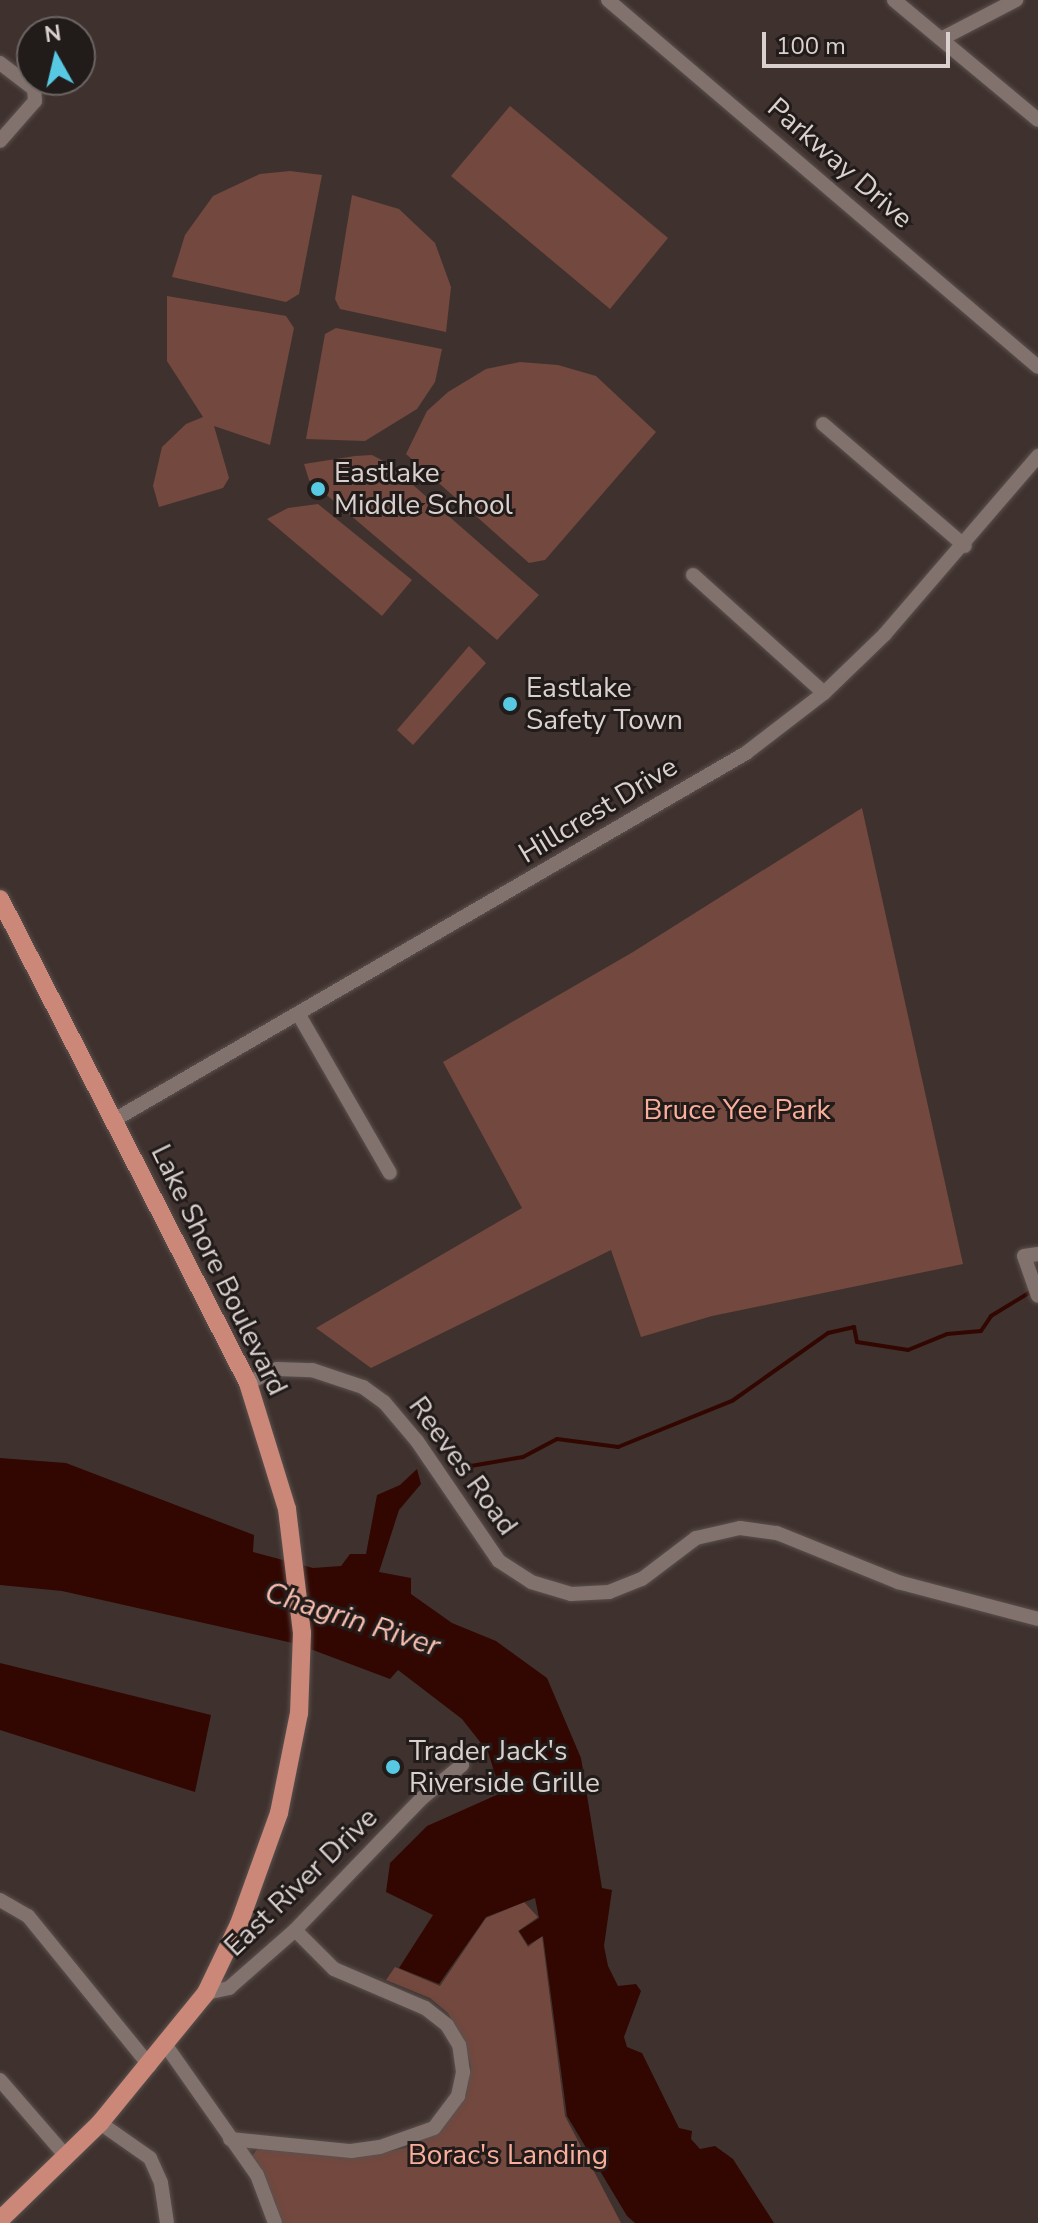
<!DOCTYPE html>
<style>
body{margin:0}
#map{position:relative;width:1038px;height:2223px;overflow:hidden;background:#3f322e;font-family:"Nunito Sans",sans-serif}
div>[style]{position:absolute}
.green>*{inset:0;background:#73483e}
.water>*{inset:0;background:#320701}
.stream>*{height:4px;margin:-2px;padding:0 2px;transform-origin:2px;border-radius:2px;background:#320701}
.roads{filter:drop-shadow(0 0 2px #5b504e) drop-shadow(0 0 2px #5b504e)}
.minor>*{height:14px;margin:-7px;padding:0 7px;transform-origin:7px;border-radius:7px;background:#82726e}
.major>*{height:18px;margin:-9px;padding:0 9px;transform-origin:9px;border-radius:9px;background:#cb8878}
.dots>*{width:22px;height:22px;translate:-50% -50%;box-sizing:border-box;border:4px solid #211b1a;border-radius:50%}
span{translate:-50% -50%;white-space:nowrap;text-align:center;line-height:1.15;-webkit-text-stroke:6px #211b1a;paint-order:stroke}
.street-label{font-size:28px;color:#dad1cf}
.poi-label{font-size:28px;color:#dad1cf}
.left{translate:0 -50%;text-align:left}
.park-label{font-size:28px;color:#fbae9b}
.water-label{font-size:30px;color:#f9beaf;font-style:italic}
.north{position:absolute;left:16px;top:16px;width:80px;height:80px;box-sizing:border-box;background:#211b1a;border:2px solid #6b6462;border-radius:50%;rotate:352deg;font-size:22px;font-weight:700;line-height:32px;text-align:center;color:#dad1cf}
.north::after{content:'';display:block;margin:auto;width:28px;height:36px;background:#57c9e2;clip-path:polygon(50% 0,100% 100%,50% 72%,0 100%)}
.scale{position:absolute;left:762px;top:32px;width:188px;height:36px;box-sizing:border-box;border:4px solid #dad1cf;border-top:0;padding-left:10px;font-size:24px;line-height:28px;white-space:nowrap;color:#dad1cf;-webkit-text-stroke:6px #211b1a;paint-order:stroke}
</style>
<div id="map">
<div class="green">
<div style="clip-path:polygon(510px 106px,668px 238px,610px 309px,451px 176px)"></div>
<div style="clip-path:polygon(290px 171px,322px 175px,299px 294px,286px 302px,172px 277px,185px 235px,213px 196px,260px 174px)"></div>
<div style="clip-path:polygon(352px 195px,399px 209px,435px 243px,451px 287px,446px 332px,340px 309px,335px 299px)"></div>
<div style="clip-path:polygon(167px 296px,286px 316px,294px 328px,270px 445px,214px 426px,229px 478px,223px 488px,159px 507px,153px 486px,162px 447px,186px 424px,203px 417px,167px 361px)"></div>
<div style="clip-path:polygon(336px 328px,442px 349px,435px 382px,417px 409px,365px 441px,306px 439px,325px 334px)"></div>
<div style="clip-path:polygon(520px 362px,558px 365px,596px 376px,656px 432px,545px 560px,529px 563px,406px 454px,427px 411px,448px 392px,486px 369px)"></div>
<div style="clip-path:polygon(355px 456px,372px 455px,389px 464px,539px 595px,497px 640px,309px 480px,304px 464px)"></div>
<div style="clip-path:polygon(318px 504px,412px 580px,382px 616px,267px 519px,288px 508px)"></div>
<div style="clip-path:polygon(469px 646px,486px 663px,413px 745px,397px 730px)"></div>
<div style="clip-path:polygon(862px 808px,963px 1264px,712px 1316px,641px 1337px,611px 1250px,371px 1368px,316px 1328px,522px 1208px,443px 1062px,633px 952px)"></div>
<div style="clip-path:polygon(524px 1902px,538px 1917px,518px 1931px,528px 1947px,542px 1936px,565px 2116px,621px 2223px,281px 2223px,275px 2201px,251px 2157px,260px 2146px,370px 2155px,405px 2148px,433px 2134px,454px 2112px,466px 2095px,471px 2067px,463px 2038px,448px 2013px,430px 1998px,386px 1980px,395px 1967px,440px 1986px,486px 1918px)"></div>
</div>
<div class="water">
<div style="clip-path:polygon(0 1458px,66px 1463px,254px 1535px,253px 1552px,313px 1568px,341px 1566px,350px 1554px,366px 1554px,377px 1495px,400px 1485px,417px 1469px,421px 1484px,399px 1510px,379px 1572px,411px 1578px,411px 1594px,452px 1623px,496px 1641px,547px 1678px,581px 1758px,602px 1888px,612px 1890px,604px 1946px,608px 1966px,618px 1986px,636px 1984px,641px 1991px,624px 2037px,627px 2047px,642px 2053px,679px 2128px,692px 2131px,691px 2139px,700px 2149px,715px 2146px,733px 2159px,774px 2223px,635px 2223px,627px 2216px,567px 2116px,543px 1936px,528px 1945px,519px 1931px,539px 1918px,535px 1898px,486px 1917px,439px 1984px,399px 1968px,433px 1915px,386px 1892px,390px 1863px,427px 1826px,501px 1793px,488px 1752px,462px 1719px,398px 1670px,390px 1679px,297px 1644px,62px 1591px,0 1585px)"></div>
<div style="clip-path:polygon(0 1663px,211px 1715px,195px 1792px,0 1730px)"></div>
</div>
<div class="stream">
<div style="left:465px;top:1467px;width:59px;rotate:-9.8deg"></div>
<div style="left:523px;top:1457px;width:38px;rotate:-28deg"></div>
<div style="left:557px;top:1439px;width:62px;rotate:7.5deg"></div>
<div style="left:618px;top:1447px;width:123px;rotate:-22deg"></div>
<div style="left:732px;top:1401px;width:118px;rotate:-35.3deg"></div>
<div style="left:828px;top:1333px;width:27px;rotate:-13deg"></div>
<div style="left:854px;top:1327px;width:15px;rotate:79deg"></div>
<div style="left:857px;top:1342px;width:52px;rotate:8.9deg"></div>
<div style="left:908px;top:1350px;width:42px;rotate:-22.3deg"></div>
<div style="left:947px;top:1334px;width:34px;rotate:-5deg"></div>
<div style="left:981px;top:1331px;width:18px;rotate:-56deg"></div>
<div style="left:991px;top:1316px;width:48px;rotate:-31.4deg"></div>
</div>
<div class="roads">
<div class="minor">
<div style="left:608px;top:0;width:565px;rotate:40.48deg"></div>
<div style="left:894px;top:0;width:187px;rotate:39.8deg"></div>
<div style="left:941px;top:39px;width:85px;rotate:-27.5deg"></div>
<div style="left:0;top:63px;width:43px;rotate:37.4deg"></div>
<div style="left:34px;top:89px;width:12px;rotate:85deg"></div>
<div style="left:35px;top:101px;width:53px;rotate:131.2deg"></div>
<div style="left:823px;top:424px;width:187px;rotate:40.7deg"></div>
<div style="left:693px;top:575px;width:176px;rotate:42deg"></div>
<div style="left:299px;top:1015px;width:182px;rotate:60.1deg"></div>
<div style="left:114px;top:1120px;width:731px;rotate:-30.14deg"></div>
<div style="left:746px;top:753px;width:98px;rotate:-37.6deg"></div>
<div style="left:824px;top:693px;width:85px;rotate:-44deg"></div>
<div style="left:885px;top:634px;width:235px;rotate:-49.3deg"></div>
<div style="left:1038px;top:1254px;width:14px;rotate:172deg"></div>
<div style="left:1024px;top:1256px;width:42px;rotate:70.7deg"></div>
<div style="left:248px;top:1383px;width:32px;rotate:-26deg"></div>
<div style="left:277px;top:1369px;width:35px;rotate:2deg"></div>
<div style="left:312px;top:1370px;width:54px;rotate:18.4deg"></div>
<div style="left:363px;top:1387px;width:26px;rotate:36deg"></div>
<div style="left:384px;top:1402px;width:51px;rotate:49.8deg"></div>
<div style="left:417px;top:1441px;width:145px;rotate:55.7deg"></div>
<div style="left:499px;top:1561px;width:38px;rotate:33deg"></div>
<div style="left:531px;top:1582px;width:42px;rotate:16.7deg"></div>
<div style="left:571px;top:1594px;width:38px;rotate:-3deg"></div>
<div style="left:609px;top:1592px;width:35px;rotate:-22deg"></div>
<div style="left:642px;top:1579px;width:68px;rotate:-37.2deg"></div>
<div style="left:696px;top:1538px;width:45px;rotate:-12.8deg"></div>
<div style="left:740px;top:1528px;width:37px;rotate:8deg"></div>
<div style="left:777px;top:1533px;width:131px;rotate:22deg"></div>
<div style="left:898px;top:1582px;width:145px;rotate:14.8deg"></div>
<div style="left:0;top:1900px;width:32px;rotate:30deg"></div>
<div style="left:28px;top:1916px;width:193px;rotate:50.9deg"></div>
<div style="left:206px;top:1993px;width:24px;rotate:-12deg"></div>
<div style="left:229px;top:1988px;width:88px;rotate:-41.3deg"></div>
<div style="left:295px;top:1930px;width:183px;rotate:-46.1deg"></div>
<div style="left:422px;top:1798px;width:52px;rotate:-39.5deg"></div>
<div style="left:167px;top:2047px;width:156px;rotate:54.9deg"></div>
<div style="left:257px;top:2175px;width:51px;rotate:69.4deg"></div>
<div style="left:0;top:2080px;width:99px;rotate:49.1deg"></div>
<div style="left:100px;top:2123px;width:61px;rotate:35deg"></div>
<div style="left:150px;top:2158px;width:27px;rotate:66deg"></div>
<div style="left:161px;top:2183px;width:40px;rotate:81.5deg"></div>
<div style="left:230px;top:2139px;width:122px;rotate:5.7deg"></div>
<div style="left:351px;top:2151px;width:29px;rotate:-8deg"></div>
<div style="left:380px;top:2147px;width:57px;rotate:-19.4deg"></div>
<div style="left:434px;top:2128px;width:40px;rotate:-53deg"></div>
<div style="left:458px;top:2096px;width:25px;rotate:-78deg"></div>
<div style="left:463px;top:2072px;width:27px;rotate:-98deg"></div>
<div style="left:459px;top:2045px;width:23px;rotate:-121deg"></div>
<div style="left:447px;top:2025px;width:28px;rotate:-142deg"></div>
<div style="left:425px;top:2008px;width:99px;rotate:-156.8deg"></div>
<div style="left:334px;top:1969px;width:55px;rotate:-135deg"></div>
</div>
<div class="major">
<div style="left:0;top:899px;width:544px;rotate:62.87deg"></div>
<div style="left:248px;top:1383px;width:132px;rotate:72.8deg"></div>
<div style="left:287px;top:1509px;width:125px;rotate:83.1deg"></div>
<div style="left:302px;top:1633px;width:80px;rotate:92.1deg"></div>
<div style="left:299px;top:1713px;width:102px;rotate:101.3deg"></div>
<div style="left:279px;top:1813px;width:118px;rotate:109.8deg"></div>
<div style="left:239px;top:1924px;width:76px;rotate:115.6deg"></div>
<div style="left:206px;top:1993px;width:168px;rotate:129.2deg"></div>
<div style="left:100px;top:2123px;width:139px;rotate:135.9deg"></div>
</div>
</div>
<div class="dots">
<div style="left:318px;top:489px;background:#57c9e2"></div>
<div style="left:510px;top:704px;background:#57c9e2"></div>
<div style="left:393px;top:1767px;background:#57c9e2"></div>
</div>
<div class="street-label">
<span style="left:840px;top:163px;rotate:41deg">Parkway Drive</span>
<span style="left:598px;top:810px;rotate:-31deg">Hillcrest Drive</span>
<span style="left:219px;top:1270px;rotate:64deg">Lake Shore Boulevard</span>
<span style="left:463px;top:1466px;rotate:54deg">Reeves Road</span>
<span style="left:301px;top:1882px;rotate:-44deg">East River Drive</span>
</div>
<div class="poi-label">
<span class="left" style="left:334px;top:489px">Eastlake<br>Middle School</span>
<span class="left" style="left:526px;top:704px">Eastlake<br>Safety Town</span>
<span class="left" style="left:409px;top:1767px">Trader Jack's<br>Riverside Grille</span>
</div>
<div class="park-label">
<span style="left:737px;top:1110px">Bruce Yee Park</span>
<span style="left:508px;top:2155px">Borac's Landing</span>
</div>
<div class="water-label">
<span style="left:352px;top:1620px;rotate:18deg">Chagrin River</span>
</div>
<div class="north">N</div>
<div class="scale">100 m</div>
</div>
